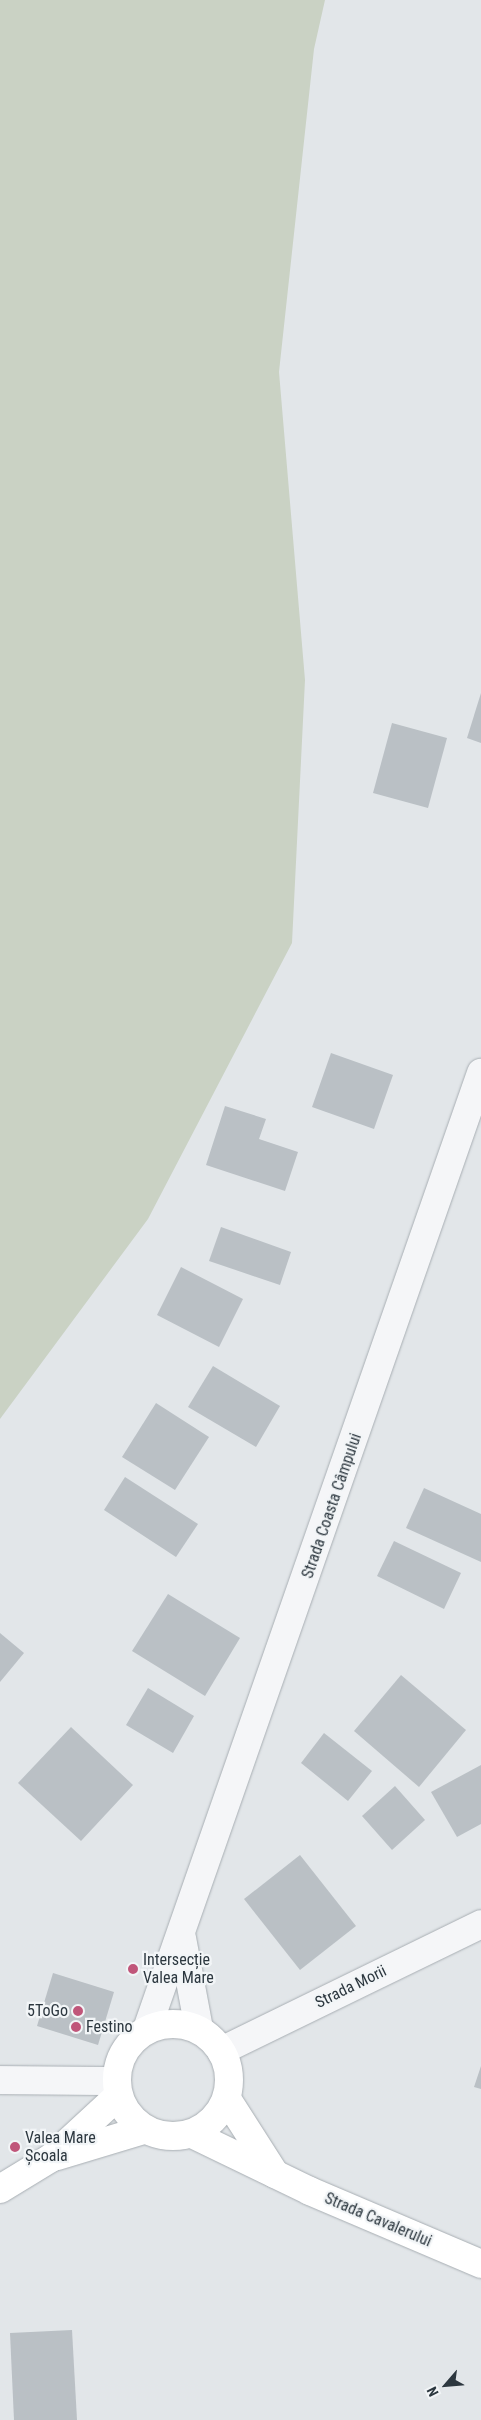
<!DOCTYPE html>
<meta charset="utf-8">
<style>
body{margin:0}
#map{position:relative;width:481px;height:2420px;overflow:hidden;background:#e2e6e9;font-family:"Roboto Condensed",sans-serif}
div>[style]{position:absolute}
.green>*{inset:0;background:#cad2c4}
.building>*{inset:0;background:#bac0c5}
.roads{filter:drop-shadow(0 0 1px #a8aeb3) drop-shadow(0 0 1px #a8aeb3)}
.minor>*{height:28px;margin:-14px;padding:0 14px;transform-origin:14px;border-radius:14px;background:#f5f6f8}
.tertiary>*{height:28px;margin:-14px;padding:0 14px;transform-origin:14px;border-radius:14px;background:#f5f6f8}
.secondary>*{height:28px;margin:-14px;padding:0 14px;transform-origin:14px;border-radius:14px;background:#fff}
.secondary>.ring{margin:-14px;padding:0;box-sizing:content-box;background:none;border:28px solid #fff;border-radius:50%}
.dots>*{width:14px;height:14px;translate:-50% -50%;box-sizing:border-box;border:2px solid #f2f5f7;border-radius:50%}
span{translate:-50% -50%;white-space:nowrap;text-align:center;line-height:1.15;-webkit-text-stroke:4.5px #f2f5f7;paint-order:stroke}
.street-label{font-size:16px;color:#2c373f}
.poi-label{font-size:16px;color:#2c373f}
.left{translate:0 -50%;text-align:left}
.right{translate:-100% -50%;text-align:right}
.north{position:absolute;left:421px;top:2360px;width:50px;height:50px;-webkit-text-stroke:4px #f2f5f7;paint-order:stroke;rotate:243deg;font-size:14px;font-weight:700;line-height:20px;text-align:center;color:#2c373f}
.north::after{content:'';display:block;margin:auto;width:18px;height:22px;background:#2c373f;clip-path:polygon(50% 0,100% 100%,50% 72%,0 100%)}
</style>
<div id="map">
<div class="green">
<div style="clip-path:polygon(0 0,325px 0,314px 49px,279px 372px,305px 680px,292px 943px,148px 1219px,0 1419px)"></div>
</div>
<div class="building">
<div style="clip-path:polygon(481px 693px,481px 743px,467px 738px)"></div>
<div style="clip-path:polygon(392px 723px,447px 738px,428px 808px,373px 793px)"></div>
<div style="clip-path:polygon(331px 1053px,393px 1075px,374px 1129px,312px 1107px)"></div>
<div style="clip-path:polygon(225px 1106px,266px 1119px,259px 1139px,298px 1152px,285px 1191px,206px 1165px)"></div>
<div style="clip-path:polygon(221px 1227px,291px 1252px,280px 1285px,209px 1261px)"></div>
<div style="clip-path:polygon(181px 1267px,243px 1299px,219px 1347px,157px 1315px)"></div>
<div style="clip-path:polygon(213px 1366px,280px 1406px,256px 1447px,188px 1407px)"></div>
<div style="clip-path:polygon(156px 1403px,209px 1437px,175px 1490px,122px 1457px)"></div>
<div style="clip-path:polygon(125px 1477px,198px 1524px,176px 1557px,104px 1510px)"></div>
<div style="clip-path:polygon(424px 1488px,481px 1514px,481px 1562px,406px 1528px)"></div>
<div style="clip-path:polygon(394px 1541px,461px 1573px,444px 1609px,377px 1576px)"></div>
<div style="clip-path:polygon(168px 1594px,240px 1638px,205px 1696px,132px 1651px)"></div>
<div style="clip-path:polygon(0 1633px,24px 1653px,0 1682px)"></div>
<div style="clip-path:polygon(401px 1675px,466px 1730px,419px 1787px,354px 1731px)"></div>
<div style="clip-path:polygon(148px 1688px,194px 1716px,173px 1753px,126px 1725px)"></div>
<div style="clip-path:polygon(71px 1727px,133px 1785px,81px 1841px,18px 1783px)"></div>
<div style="clip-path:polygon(324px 1733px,372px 1771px,348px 1801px,301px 1763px)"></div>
<div style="clip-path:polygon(481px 1765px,481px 1824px,457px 1837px,431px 1792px)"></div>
<div style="clip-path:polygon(395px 1786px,425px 1820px,392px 1850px,362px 1816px)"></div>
<div style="clip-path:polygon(300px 1855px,356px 1926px,300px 1970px,244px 1899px)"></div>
<div style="clip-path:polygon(53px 1973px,114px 1992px,98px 2045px,37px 2026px)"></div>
<div style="clip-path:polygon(481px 2066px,481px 2089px,474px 2087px)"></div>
<div style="clip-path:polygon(72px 2330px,77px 2420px,14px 2420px,10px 2333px)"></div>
</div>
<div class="roads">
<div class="minor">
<div style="left:221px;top:2051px;width:289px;rotate:-26deg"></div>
<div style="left:0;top:2080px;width:115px;rotate:0.5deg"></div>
</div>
<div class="tertiary">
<div style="left:182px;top:1938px;width:93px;rotate:79.4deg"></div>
<div style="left:147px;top:2029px;width:1013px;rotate:-70.74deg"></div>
</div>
<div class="secondary">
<div class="ring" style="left:117px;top:2024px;width:84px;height:84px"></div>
<div style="left:227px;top:2099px;width:89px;rotate:57.4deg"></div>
<div style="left:192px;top:2134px;width:131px;rotate:25.8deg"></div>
<div style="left:310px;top:2191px;width:186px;rotate:23.1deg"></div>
<div style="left:57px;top:2156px;width:90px;rotate:-16.8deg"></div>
<div style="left:0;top:2189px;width:60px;rotate:-31.3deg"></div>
<div style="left:51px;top:2158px;width:91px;rotate:-42.8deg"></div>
</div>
</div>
<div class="dots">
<div style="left:133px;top:1969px;background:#c0567a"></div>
<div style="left:78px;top:2011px;background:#c0567a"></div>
<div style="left:76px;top:2027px;background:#c0567a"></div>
<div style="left:15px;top:2147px;background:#c0567a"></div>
</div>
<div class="street-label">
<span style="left:332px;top:1506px;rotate:-71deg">Strada Coasta Câmpului</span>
<span style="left:351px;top:1987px;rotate:-26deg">Strada Morii</span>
<span style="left:378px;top:2220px;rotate:23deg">Strada Cavalerului</span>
</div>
<div class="poi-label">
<span class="left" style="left:143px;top:1969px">Intersecție<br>Valea Mare</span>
<span class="right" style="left:68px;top:2011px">5ToGo</span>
<span class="left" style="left:86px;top:2027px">Festino</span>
<span class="left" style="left:25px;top:2147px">Valea Mare<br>Școala</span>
</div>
<div class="north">N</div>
</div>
